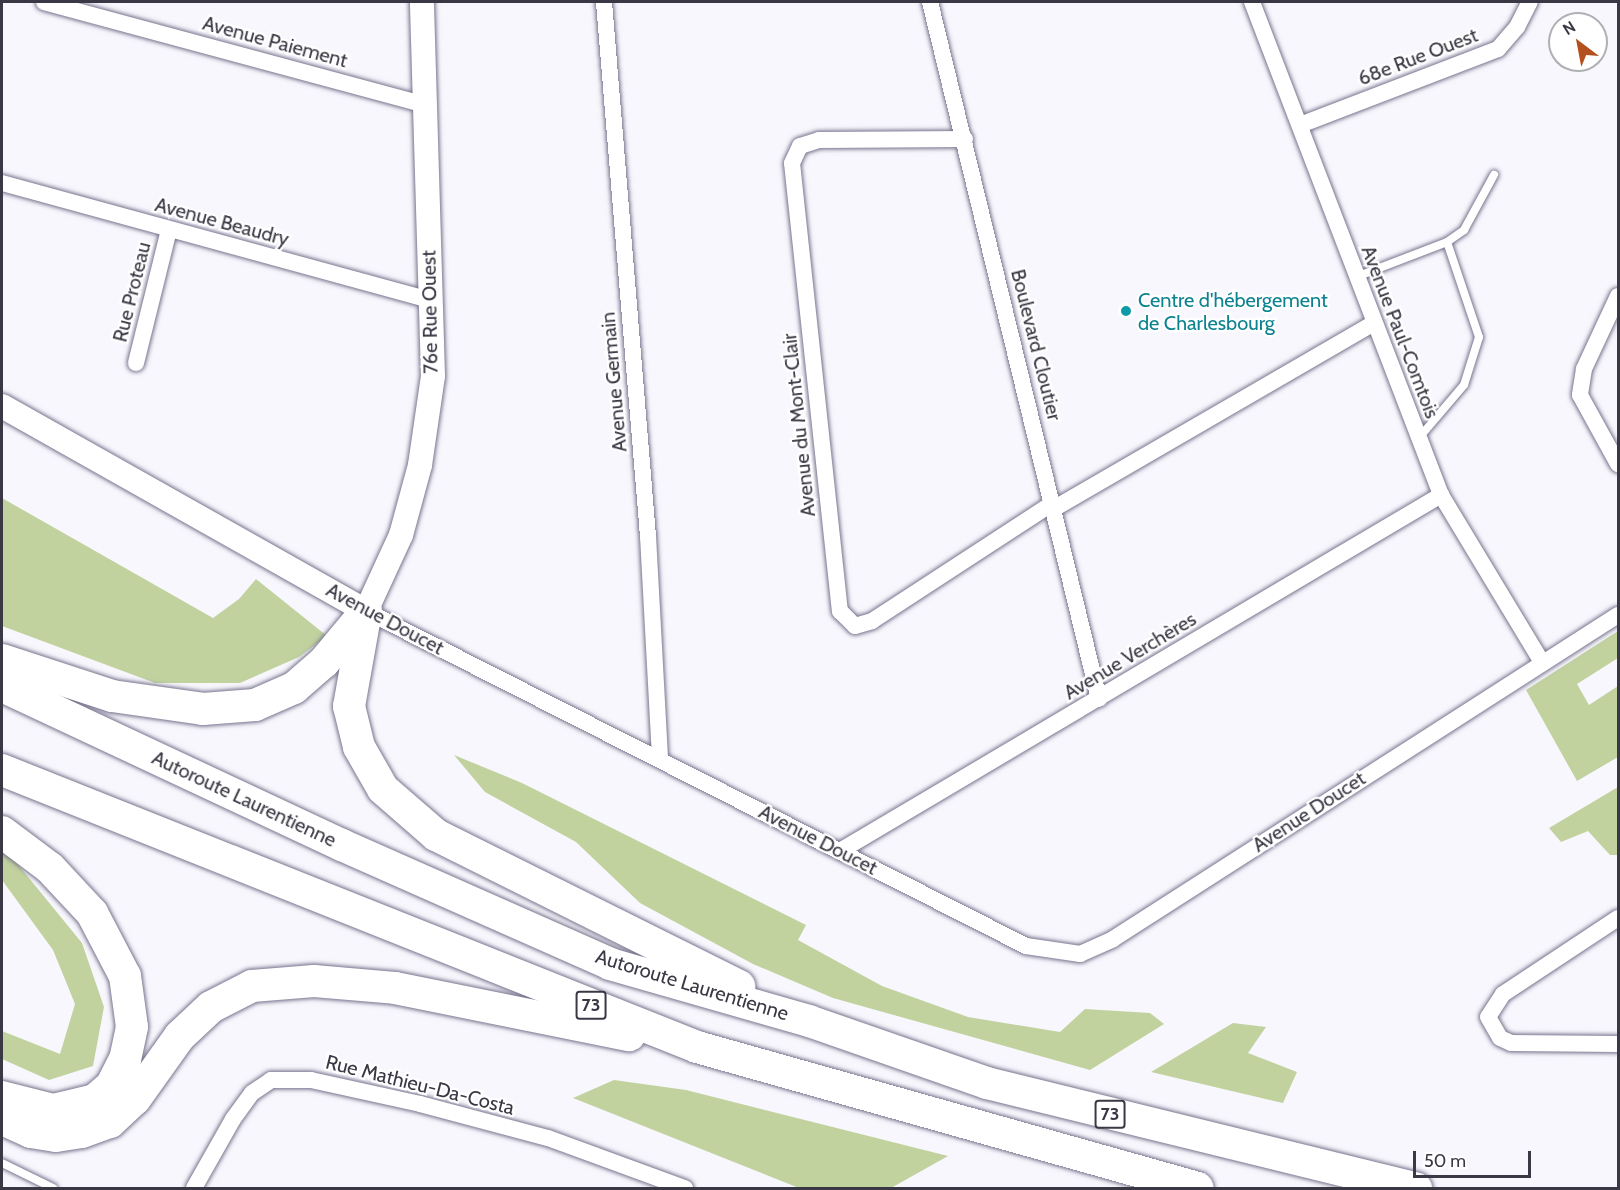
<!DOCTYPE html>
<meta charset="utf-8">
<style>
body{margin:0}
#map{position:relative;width:1620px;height:1190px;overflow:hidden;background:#f8f7fd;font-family:Cabin,sans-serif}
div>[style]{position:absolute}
.green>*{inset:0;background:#c1d29f}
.roads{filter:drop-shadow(0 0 2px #78748e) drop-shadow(0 0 2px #78748e)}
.lane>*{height:8px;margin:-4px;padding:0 4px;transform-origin:4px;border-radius:4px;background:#fff}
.street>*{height:16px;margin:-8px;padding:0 8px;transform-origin:8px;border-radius:8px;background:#fff}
.secondary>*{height:24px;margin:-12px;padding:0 12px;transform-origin:12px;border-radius:12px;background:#fff}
.highway>*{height:32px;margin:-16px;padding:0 16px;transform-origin:16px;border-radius:16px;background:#fff}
.dots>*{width:16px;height:16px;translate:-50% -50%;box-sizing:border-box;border:3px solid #fff;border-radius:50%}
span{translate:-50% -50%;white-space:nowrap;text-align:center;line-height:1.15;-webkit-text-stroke:4.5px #fff;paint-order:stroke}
.shield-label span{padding:2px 4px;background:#fff;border:2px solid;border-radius:4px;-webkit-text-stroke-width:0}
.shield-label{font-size:18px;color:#3a3844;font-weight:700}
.street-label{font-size:20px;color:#3a3844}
.culture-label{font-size:20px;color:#0d838f}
.left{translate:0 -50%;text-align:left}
.frame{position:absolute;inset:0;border:3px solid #3a3844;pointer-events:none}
.north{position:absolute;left:1548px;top:12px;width:60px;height:60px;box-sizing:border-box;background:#fff;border:2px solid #b0afb4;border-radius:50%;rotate:328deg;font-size:16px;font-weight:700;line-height:24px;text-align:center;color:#3a3844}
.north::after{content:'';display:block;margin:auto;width:21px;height:27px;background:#b4501e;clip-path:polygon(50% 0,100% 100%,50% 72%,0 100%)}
.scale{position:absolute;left:1413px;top:1151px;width:118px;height:27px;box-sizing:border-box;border:3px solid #3a3844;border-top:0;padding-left:8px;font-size:18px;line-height:21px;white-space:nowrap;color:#3a3844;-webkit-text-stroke:4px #fff;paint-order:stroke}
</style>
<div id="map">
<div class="green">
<div style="clip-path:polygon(2px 498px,213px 618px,239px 599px,256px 579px,327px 636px,299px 657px,240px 683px,155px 683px,2px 626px)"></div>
<div style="clip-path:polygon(1618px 631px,1618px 658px,1577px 684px,1589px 705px,1618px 686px,1618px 757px,1577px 781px,1526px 690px)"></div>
<div style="clip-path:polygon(454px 755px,522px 783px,806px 925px,798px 940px,882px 986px,968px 1017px,1060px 1032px,1085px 1009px,1150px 1013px,1164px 1024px,1090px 1070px,833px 998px,753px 964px,640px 903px,576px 842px,485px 792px)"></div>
<div style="clip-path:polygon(1618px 787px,1618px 855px,1610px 855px,1588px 831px,1561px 842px,1549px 828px)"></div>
<div style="clip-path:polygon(2px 845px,82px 943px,104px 1007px,93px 1066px,49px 1080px,2px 1059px,2px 1031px,60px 1054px,75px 1004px,53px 950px,2px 880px)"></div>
<div style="clip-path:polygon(1233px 1023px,1266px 1027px,1248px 1053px,1297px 1072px,1283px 1103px,1151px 1072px)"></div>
<div style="clip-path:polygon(614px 1080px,686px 1090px,948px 1156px,891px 1188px,799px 1188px,573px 1098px)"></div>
</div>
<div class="roads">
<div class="lane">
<div style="left:1356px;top:277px;width:97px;rotate:-21deg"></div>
<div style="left:1447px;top:242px;width:21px;rotate:-35deg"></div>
<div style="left:1464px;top:230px;width:63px;rotate:-61.4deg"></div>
<div style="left:1418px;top:439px;width:71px;rotate:-49.6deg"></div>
<div style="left:1464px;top:385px;width:50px;rotate:-72.6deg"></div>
<div style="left:1479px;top:337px;width:100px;rotate:-108.6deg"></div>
<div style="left:2px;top:1163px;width:57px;rotate:26.1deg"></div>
</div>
<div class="street">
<div style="left:44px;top:2px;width:395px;rotate:15.1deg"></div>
<div style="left:604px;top:2px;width:536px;rotate:85.29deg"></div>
<div style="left:648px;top:536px;width:224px;rotate:86.9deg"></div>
<div style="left:930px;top:2px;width:717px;rotate:76.37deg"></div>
<div style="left:1252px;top:2px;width:528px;rotate:69.02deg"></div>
<div style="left:1441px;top:495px;width:194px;rotate:58.9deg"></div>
<div style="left:1300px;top:125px;width:212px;rotate:-21deg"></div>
<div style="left:1498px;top:49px;width:29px;rotate:-49deg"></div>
<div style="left:1517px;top:27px;width:28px;rotate:-63deg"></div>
<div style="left:965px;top:139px;width:146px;rotate:179.6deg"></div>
<div style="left:819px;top:140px;width:20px;rotate:162deg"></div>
<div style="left:800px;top:146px;width:19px;rotate:115deg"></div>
<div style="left:792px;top:163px;width:451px;rotate:83.9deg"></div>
<div style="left:840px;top:611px;width:21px;rotate:45deg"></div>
<div style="left:855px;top:626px;width:18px;rotate:-16deg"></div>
<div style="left:872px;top:621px;width:216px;rotate:-33.1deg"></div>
<div style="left:2px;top:183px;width:445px;rotate:15.3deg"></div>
<div style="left:1618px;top:296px;width:81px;rotate:115deg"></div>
<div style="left:1584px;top:369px;width:26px;rotate:99deg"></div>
<div style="left:1580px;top:395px;width:79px;rotate:61.2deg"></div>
<div style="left:136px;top:363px;width:137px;rotate:-76.1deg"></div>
<div style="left:1055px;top:508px;width:367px;rotate:-30.1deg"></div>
<div style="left:366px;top:611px;width:740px;rotate:26.91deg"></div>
<div style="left:1026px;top:946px;width:55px;rotate:8.4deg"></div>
<div style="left:1080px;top:954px;width:36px;rotate:-24deg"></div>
<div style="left:1113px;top:939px;width:600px;rotate:-32.68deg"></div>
<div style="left:840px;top:851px;width:699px;rotate:-30.64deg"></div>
<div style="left:1618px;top:918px;width:138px;rotate:146.5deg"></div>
<div style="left:1503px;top:994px;width:27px;rotate:123deg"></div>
<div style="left:1488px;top:1017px;width:24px;rotate:60deg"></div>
<div style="left:1500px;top:1038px;width:12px;rotate:24deg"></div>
<div style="left:1511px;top:1043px;width:107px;rotate:0.5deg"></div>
<div style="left:194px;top:1188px;width:79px;rotate:-60.5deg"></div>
<div style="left:233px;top:1119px;width:32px;rotate:-54deg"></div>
<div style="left:252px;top:1093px;width:23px;rotate:-34deg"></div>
<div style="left:271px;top:1080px;width:40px"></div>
<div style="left:311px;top:1080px;width:112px;rotate:12.4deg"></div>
<div style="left:420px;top:1104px;width:132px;rotate:14.9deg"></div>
<div style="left:548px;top:1138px;width:146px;rotate:20.1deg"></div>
</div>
<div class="secondary">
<div style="left:2px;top:406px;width:418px;rotate:29.4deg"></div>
<div style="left:366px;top:611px;width:84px;rotate:-65.3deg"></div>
<div style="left:401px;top:535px;width:73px;rotate:-74.8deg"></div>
<div style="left:420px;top:465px;width:90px;rotate:-81.7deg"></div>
<div style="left:433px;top:376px;width:374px;rotate:-91.7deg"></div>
</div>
<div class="highway">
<div style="left:366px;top:611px;width:97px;rotate:100.1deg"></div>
<div style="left:349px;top:706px;width:42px;rotate:76.3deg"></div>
<div style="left:359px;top:747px;width:48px;rotate:60.3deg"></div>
<div style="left:383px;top:789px;width:70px;rotate:41deg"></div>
<div style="left:436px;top:835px;width:339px;rotate:26.5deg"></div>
<div style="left:2px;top:660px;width:116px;rotate:18.1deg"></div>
<div style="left:112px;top:696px;width:92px;rotate:8.1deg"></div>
<div style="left:203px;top:709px;width:52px;rotate:-4.4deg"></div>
<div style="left:255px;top:705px;width:43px;rotate:-23.6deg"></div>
<div style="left:294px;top:688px;width:40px;rotate:-41deg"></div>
<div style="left:324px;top:662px;width:62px;rotate:-50.2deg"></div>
<div style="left:2px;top:686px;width:375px;rotate:25.1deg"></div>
<div style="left:342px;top:845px;width:293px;rotate:23.9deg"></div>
<div style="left:610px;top:964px;width:207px;rotate:16deg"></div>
<div style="left:809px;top:1021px;width:188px;rotate:19.2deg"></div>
<div style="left:987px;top:1083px;width:442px;rotate:13.8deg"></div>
<div style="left:2px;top:770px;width:748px;rotate:21.73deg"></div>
<div style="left:697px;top:1047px;width:520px;rotate:15.72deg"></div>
<div style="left:2px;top:832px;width:60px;rotate:36.9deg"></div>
<div style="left:50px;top:868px;width:62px;rotate:47deg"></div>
<div style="left:92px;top:913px;width:71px;rotate:62.4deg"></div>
<div style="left:125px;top:976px;width:51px;rotate:82.2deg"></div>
<div style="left:132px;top:1027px;width:33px;rotate:102deg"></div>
<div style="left:125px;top:1059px;width:30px;rotate:117deg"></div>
<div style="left:111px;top:1086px;width:21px;rotate:139deg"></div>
<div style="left:95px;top:1100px;width:43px;rotate:166.6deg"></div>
<div style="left:53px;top:1110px;width:53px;rotate:-165.7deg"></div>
<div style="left:2px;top:1119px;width:32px;rotate:24deg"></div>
<div style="left:31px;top:1132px;width:25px;rotate:9deg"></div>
<div style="left:56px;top:1136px;width:26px;rotate:-9deg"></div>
<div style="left:82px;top:1132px;width:30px;rotate:-20deg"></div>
<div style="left:110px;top:1122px;width:34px;rotate:-43deg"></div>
<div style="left:135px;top:1099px;width:77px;rotate:-54.5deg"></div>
<div style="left:180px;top:1036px;width:42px;rotate:-43.1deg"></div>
<div style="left:211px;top:1007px;width:46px;rotate:-27.1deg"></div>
<div style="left:252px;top:986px;width:62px;rotate:-4.6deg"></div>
<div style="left:314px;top:981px;width:81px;rotate:4.9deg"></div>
<div style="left:395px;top:988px;width:239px;rotate:11.4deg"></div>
</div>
</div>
<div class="dots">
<div style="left:1126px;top:311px;background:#0f9aa8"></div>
</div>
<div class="shield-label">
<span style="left:591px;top:1005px">73</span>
<span style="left:1110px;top:1114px">73</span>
</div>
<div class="street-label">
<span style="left:275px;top:42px;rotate:15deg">Avenue Paiement</span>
<span style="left:1418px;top:57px;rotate:-21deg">68e Rue Ouest</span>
<span style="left:222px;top:222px;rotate:15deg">Avenue Beaudry</span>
<span style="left:132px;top:292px;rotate:-76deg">Rue Proteau</span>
<span style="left:430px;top:312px;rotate:-91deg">76e Rue Ouest</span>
<span style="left:1400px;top:332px;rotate:69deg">Avenue Paul-Comtois</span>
<span style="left:1036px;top:345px;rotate:76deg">Boulevard Cloutier</span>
<span style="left:614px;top:382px;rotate:-95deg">Avenue Germain</span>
<span style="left:799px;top:425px;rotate:-96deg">Avenue du Mont-Clair</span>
<span style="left:385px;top:619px;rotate:28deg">Avenue Doucet</span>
<span style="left:1130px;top:656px;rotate:-31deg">Avenue Verchères</span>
<span style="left:244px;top:799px;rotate:25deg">Autoroute Laurentienne</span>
<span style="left:1309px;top:812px;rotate:-33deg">Avenue Doucet</span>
<span style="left:818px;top:840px;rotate:27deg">Avenue Doucet</span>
<span style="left:692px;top:985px;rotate:17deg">Autoroute Laurentienne</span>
<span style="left:420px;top:1085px;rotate:14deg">Rue Mathieu-Da-Costa</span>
</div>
<div class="culture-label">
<span class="left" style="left:1138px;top:312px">Centre d'hébergement<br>de Charlesbourg</span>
</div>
<div class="frame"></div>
<div class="north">N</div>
<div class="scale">50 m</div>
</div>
